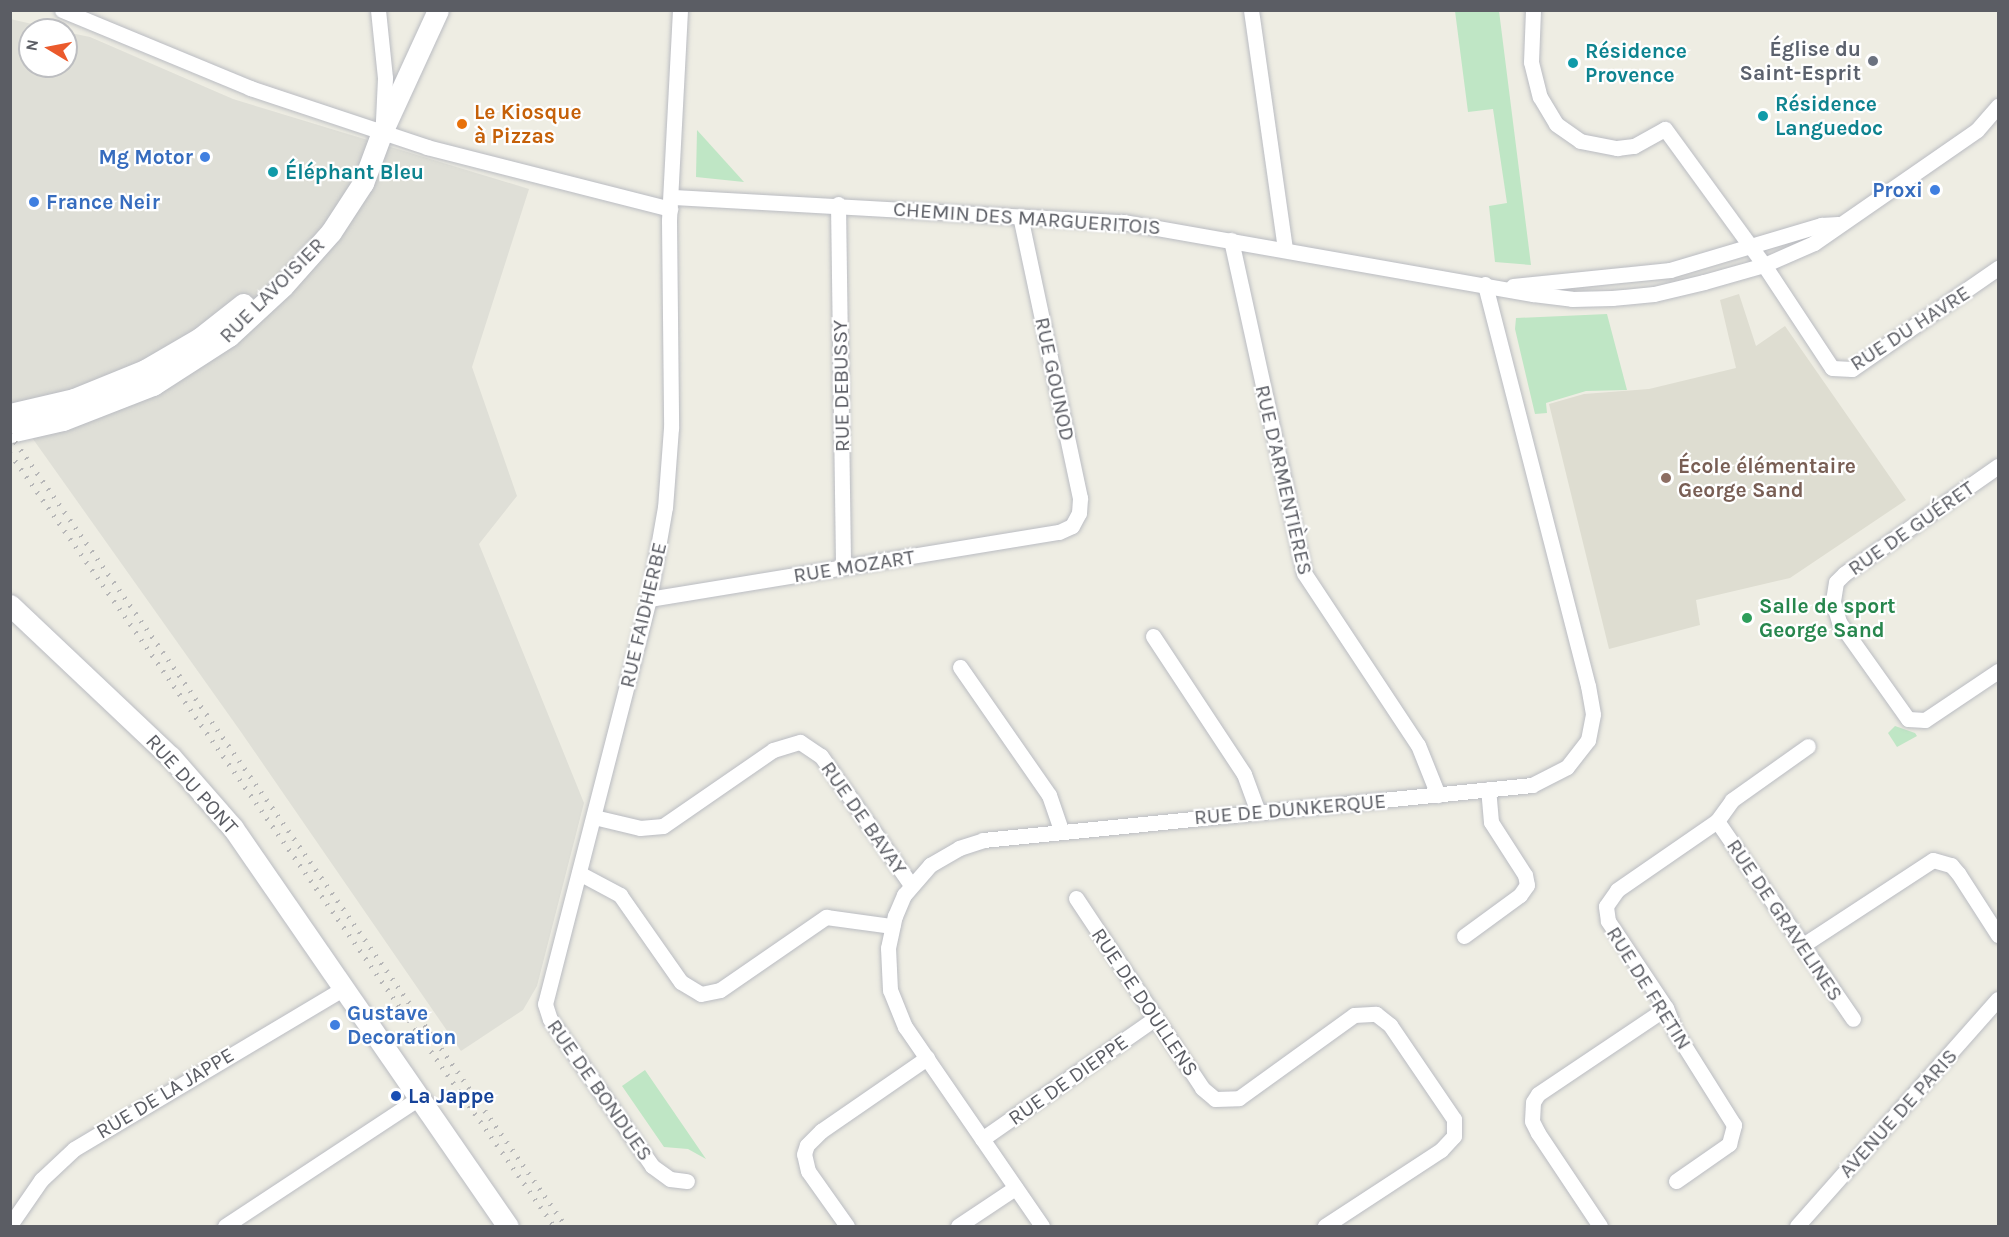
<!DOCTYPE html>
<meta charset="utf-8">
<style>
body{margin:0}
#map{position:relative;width:2009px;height:1237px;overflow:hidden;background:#eeede3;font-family:Karla,sans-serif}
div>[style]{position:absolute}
.industrial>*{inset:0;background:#dfdfd7}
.education>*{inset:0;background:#deddd1}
.green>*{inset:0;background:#bfe6c5}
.roads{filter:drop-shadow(0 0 2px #babcc2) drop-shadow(0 0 2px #babcc2)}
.street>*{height:15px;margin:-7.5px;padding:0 7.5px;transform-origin:7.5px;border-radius:7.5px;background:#fff}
.secondary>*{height:21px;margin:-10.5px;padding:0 10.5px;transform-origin:10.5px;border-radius:10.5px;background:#fff}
.rail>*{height:4.5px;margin-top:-2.25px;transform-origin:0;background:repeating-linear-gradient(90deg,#b6b6b7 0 1.5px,transparent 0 9.5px)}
.dots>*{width:16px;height:16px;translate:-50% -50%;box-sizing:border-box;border:3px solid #fff;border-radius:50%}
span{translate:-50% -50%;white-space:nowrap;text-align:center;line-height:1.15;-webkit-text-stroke:4.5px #fff;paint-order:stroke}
.worship-label{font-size:21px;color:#5b616d;font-weight:700}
.right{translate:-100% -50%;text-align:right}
.culture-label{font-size:21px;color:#0d838f;font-weight:700}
.left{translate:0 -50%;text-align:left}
.food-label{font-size:21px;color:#c56008;font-weight:700}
.shop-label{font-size:21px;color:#366cbe;font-weight:700}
.street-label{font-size:21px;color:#5b5d64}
.education-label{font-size:21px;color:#785e54;font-weight:700}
.leisure-label{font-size:21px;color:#27864d;font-weight:700}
.transit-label{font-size:21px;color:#164399;font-weight:700}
.frame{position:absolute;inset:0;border:12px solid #5b5d64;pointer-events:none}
.north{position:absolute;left:18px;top:18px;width:60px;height:60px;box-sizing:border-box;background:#fff;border:2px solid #bdbec1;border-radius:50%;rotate:280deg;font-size:16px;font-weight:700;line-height:24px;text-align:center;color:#5b5d64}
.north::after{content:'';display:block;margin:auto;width:21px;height:27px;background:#eb5a2c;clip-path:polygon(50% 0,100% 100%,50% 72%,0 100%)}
</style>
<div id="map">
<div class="industrial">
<div style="clip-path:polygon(10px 19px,59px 30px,30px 30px,30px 66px,66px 66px,66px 32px,90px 37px,233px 99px,529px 189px,472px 367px,517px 496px,479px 544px,584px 803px,537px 986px,523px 1010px,461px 1051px,241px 732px,11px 408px)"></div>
</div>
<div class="education">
<div style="clip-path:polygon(1739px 294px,1756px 346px,1785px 326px,1906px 500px,1790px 578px,1696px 600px,1700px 625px,1609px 649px,1549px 404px,1584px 394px,1649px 389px,1736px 368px,1720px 300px)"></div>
</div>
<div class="green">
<div style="clip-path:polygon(1455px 11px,1499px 11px,1531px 265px,1495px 262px,1489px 206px,1507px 203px,1493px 109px,1468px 112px)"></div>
<div style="clip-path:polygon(697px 130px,744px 182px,696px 177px)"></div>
<div style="clip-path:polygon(1607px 314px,1627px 390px,1586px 391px,1546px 403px,1547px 413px,1535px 414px,1515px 329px,1516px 318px)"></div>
<div style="clip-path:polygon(1895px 726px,1915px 733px,1917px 736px,1897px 747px,1888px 733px)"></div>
<div style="clip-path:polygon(645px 1070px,706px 1159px,688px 1149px,664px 1147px,622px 1086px)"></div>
</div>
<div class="roads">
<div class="street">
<div style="left:62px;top:10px;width:204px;rotate:22.5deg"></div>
<div style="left:250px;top:88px;width:187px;rotate:18.4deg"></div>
<div style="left:427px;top:147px;width:251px;rotate:14.3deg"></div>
<div style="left:378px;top:10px;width:68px;rotate:84.1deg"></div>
<div style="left:385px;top:78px;width:43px;rotate:92.7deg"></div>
<div style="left:680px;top:10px;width:211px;rotate:93deg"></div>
<div style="left:669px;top:221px;width:207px;rotate:89.4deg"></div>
<div style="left:671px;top:428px;width:79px;rotate:94.3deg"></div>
<div style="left:665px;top:507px;width:93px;rotate:99.9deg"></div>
<div style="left:649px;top:599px;width:418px;rotate:104.4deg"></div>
<div style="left:545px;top:1004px;width:16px;rotate:72deg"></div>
<div style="left:550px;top:1019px;width:179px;rotate:55.2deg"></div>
<div style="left:652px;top:1166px;width:22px;rotate:36deg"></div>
<div style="left:670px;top:1179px;width:17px;rotate:7deg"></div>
<div style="left:1251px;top:10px;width:241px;rotate:81.9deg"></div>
<div style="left:1533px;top:10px;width:52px;rotate:92.2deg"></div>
<div style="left:1531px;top:62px;width:36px;rotate:76deg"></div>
<div style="left:1540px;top:97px;width:31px;rotate:59deg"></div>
<div style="left:1556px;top:124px;width:29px;rotate:35deg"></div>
<div style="left:1580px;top:141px;width:38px;rotate:11deg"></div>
<div style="left:1617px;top:148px;width:17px;rotate:-7deg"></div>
<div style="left:1634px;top:146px;width:35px;rotate:-29deg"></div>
<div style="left:1665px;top:129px;width:168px;rotate:53.9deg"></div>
<div style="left:1764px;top:265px;width:123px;rotate:56.6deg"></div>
<div style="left:1832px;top:368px;width:20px;rotate:3deg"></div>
<div style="left:1852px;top:369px;width:178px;rotate:-34.7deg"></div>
<div style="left:672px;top:197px;width:452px;rotate:3.2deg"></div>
<div style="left:1123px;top:222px;width:416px;rotate:10deg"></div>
<div style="left:1533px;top:294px;width:39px;rotate:7deg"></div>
<div style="left:1572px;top:299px;width:40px;rotate:-1.4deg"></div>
<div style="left:1612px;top:298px;width:42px;rotate:-5.4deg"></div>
<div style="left:1654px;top:294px;width:51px;rotate:-13.5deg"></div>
<div style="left:1704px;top:282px;width:62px;rotate:-15.8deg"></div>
<div style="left:1764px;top:265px;width:55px;rotate:-23.7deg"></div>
<div style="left:1814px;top:243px;width:198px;rotate:-34.7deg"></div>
<div style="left:1977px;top:130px;width:32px;rotate:-49deg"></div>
<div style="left:838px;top:204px;width:363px;rotate:89.2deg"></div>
<div style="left:1231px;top:240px;width:341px;rotate:77.6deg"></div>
<div style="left:1304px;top:573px;width:206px;rotate:56.5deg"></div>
<div style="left:1418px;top:745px;width:54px;rotate:68.2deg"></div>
<div style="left:1513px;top:286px;width:158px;rotate:-5.8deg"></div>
<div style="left:1670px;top:270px;width:158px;rotate:-16.6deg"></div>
<div style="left:1821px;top:225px;width:17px;rotate:-3deg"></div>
<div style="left:1998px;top:466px;width:188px;rotate:145deg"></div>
<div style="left:1844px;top:574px;width:11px;rotate:135deg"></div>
<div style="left:1836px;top:582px;width:20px;rotate:99deg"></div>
<div style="left:1833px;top:602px;width:21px;rotate:73deg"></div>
<div style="left:1839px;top:622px;width:119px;rotate:54.6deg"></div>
<div style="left:1908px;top:719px;width:17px;rotate:3deg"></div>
<div style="left:1925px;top:720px;width:88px;rotate:-33.9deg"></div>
<div style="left:649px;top:599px;width:415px;rotate:-9.3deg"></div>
<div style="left:1059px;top:532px;width:14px;rotate:-25deg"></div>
<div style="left:1072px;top:526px;width:15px;rotate:-62deg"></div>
<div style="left:1079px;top:513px;width:15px;rotate:-86deg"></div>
<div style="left:1080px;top:498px;width:288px;rotate:-102deg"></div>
<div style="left:1153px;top:636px;width:165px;rotate:56.6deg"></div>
<div style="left:1244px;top:774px;width:40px;rotate:69.8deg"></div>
<div style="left:960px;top:667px;width:156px;rotate:55.2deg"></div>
<div style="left:1049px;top:795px;width:39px;rotate:71deg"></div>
<div style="left:594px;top:817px;width:47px;rotate:13.4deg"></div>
<div style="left:640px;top:828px;width:23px;rotate:-5deg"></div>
<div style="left:663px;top:826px;width:134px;rotate:-34.6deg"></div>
<div style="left:773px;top:750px;width:28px;rotate:-17deg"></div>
<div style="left:800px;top:742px;width:25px;rotate:34deg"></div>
<div style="left:821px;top:756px;width:157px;rotate:55.1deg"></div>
<div style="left:1717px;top:821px;width:240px;rotate:55.5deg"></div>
<div style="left:579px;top:873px;width:47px;rotate:28.2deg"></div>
<div style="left:620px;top:895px;width:106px;rotate:55deg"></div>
<div style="left:681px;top:982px;width:23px;rotate:31deg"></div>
<div style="left:701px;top:994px;width:19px;rotate:-12deg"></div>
<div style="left:720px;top:990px;width:129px;rotate:-34.6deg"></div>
<div style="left:826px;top:917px;width:67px;rotate:7.8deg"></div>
<div style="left:1076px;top:898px;width:228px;rotate:56.4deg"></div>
<div style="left:1202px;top:1088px;width:17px;rotate:40deg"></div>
<div style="left:1215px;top:1099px;width:24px;rotate:-2deg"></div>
<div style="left:1239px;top:1098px;width:142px;rotate:-35.8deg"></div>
<div style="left:1354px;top:1015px;width:22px;rotate:-3deg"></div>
<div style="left:1376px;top:1014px;width:18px;rotate:38deg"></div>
<div style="left:1390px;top:1025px;width:114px;rotate:55.8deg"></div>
<div style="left:1454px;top:1119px;width:17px;rotate:90deg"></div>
<div style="left:1454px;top:1136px;width:19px;rotate:133deg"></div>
<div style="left:1441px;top:1150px;width:139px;rotate:146.8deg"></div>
<div style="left:1464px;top:936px;width:69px;rotate:-36.2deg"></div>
<div style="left:1520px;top:895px;width:12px;rotate:-55deg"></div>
<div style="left:1527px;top:885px;width:10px;rotate:-101deg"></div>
<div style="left:1525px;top:875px;width:63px;rotate:-122.7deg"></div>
<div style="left:1491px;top:822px;width:33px;rotate:-95deg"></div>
<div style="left:1803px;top:945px;width:155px;rotate:-33.2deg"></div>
<div style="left:1933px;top:860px;width:19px;rotate:16deg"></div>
<div style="left:1951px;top:865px;width:11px;rotate:49deg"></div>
<div style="left:1958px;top:873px;width:74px;rotate:57.2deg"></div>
<div style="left:982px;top:1139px;width:210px;rotate:-34.9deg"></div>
<div style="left:1676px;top:1181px;width:65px;rotate:-34.9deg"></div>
<div style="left:1729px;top:1144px;width:20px;rotate:-75deg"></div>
<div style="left:1734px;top:1125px;width:111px;rotate:-122.1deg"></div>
<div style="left:1675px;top:1031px;width:25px;rotate:-111deg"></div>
<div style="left:1666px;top:1008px;width:105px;rotate:-123.7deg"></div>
<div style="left:1608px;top:921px;width:15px;rotate:-98deg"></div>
<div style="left:1606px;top:906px;width:19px;rotate:-55deg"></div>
<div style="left:1617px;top:890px;width:121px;rotate:-34.6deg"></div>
<div style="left:1717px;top:821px;width:26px;rotate:-54deg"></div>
<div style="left:1732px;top:800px;width:93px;rotate:-35.4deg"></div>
<div style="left:10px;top:1225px;width:55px;rotate:-55.4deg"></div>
<div style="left:41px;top:1180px;width:45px;rotate:-43.2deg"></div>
<div style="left:74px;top:1149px;width:314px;rotate:-30.8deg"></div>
<div style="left:225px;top:1226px;width:232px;rotate:-33.4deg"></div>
<div style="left:847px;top:1226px;width:67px;rotate:-125.3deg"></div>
<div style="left:808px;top:1171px;width:17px;rotate:-103deg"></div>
<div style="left:804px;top:1154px;width:9px;rotate:-72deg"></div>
<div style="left:807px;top:1145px;width:20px;rotate:-45deg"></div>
<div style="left:821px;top:1131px;width:129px;rotate:-34.6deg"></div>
<div style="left:958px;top:1226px;width:69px;rotate:-33.7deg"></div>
<div style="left:1042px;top:1226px;width:242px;rotate:-124.5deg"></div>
<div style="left:905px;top:1027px;width:40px;rotate:-112deg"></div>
<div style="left:890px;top:990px;width:42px;rotate:-92.7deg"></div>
<div style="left:888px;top:948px;width:33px;rotate:-78deg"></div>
<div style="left:895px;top:916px;width:23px;rotate:-67deg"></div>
<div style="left:904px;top:895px;width:40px;rotate:-49deg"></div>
<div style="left:930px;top:865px;width:34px;rotate:-30deg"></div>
<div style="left:959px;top:848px;width:25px;rotate:-18deg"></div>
<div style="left:983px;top:840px;width:552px;rotate:-5.72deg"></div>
<div style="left:1532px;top:785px;width:39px;rotate:-27deg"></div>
<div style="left:1567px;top:767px;width:34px;rotate:-52deg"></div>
<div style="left:1588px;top:740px;width:26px;rotate:-79deg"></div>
<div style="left:1593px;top:714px;width:28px;rotate:-100deg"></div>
<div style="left:1588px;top:686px;width:415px;rotate:-104.4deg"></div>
<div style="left:1600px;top:1226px;width:112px;rotate:-123.7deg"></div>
<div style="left:1538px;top:1133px;width:13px;rotate:-117deg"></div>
<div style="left:1532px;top:1121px;width:19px;rotate:-87deg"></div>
<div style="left:1533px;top:1102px;width:9px;rotate:-58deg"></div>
<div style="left:1538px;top:1094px;width:154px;rotate:-33.9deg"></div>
<div style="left:1797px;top:1226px;width:303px;rotate:-48.5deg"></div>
</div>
<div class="secondary">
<div style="left:10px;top:414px;width:66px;rotate:-13.2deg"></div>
<div style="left:74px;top:399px;width:77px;rotate:-22.2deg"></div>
<div style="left:145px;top:370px;width:64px;rotate:-30.2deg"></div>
<div style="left:200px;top:338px;width:55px;rotate:-38.3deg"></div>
<div style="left:10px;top:432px;width:54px;rotate:-12.8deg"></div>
<div style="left:63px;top:420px;width:97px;rotate:-21.3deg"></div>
<div style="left:153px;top:385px;width:90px;rotate:-32.8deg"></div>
<div style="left:229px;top:336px;width:74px;rotate:-42.8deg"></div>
<div style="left:283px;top:286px;width:72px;rotate:-48.4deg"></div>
<div style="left:331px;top:232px;width:59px;rotate:-56.9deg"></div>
<div style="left:363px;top:183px;width:54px;rotate:-69.6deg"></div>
<div style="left:382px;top:132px;width:134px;rotate:-65.3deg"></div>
<div style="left:10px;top:605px;width:221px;rotate:43.4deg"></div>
<div style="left:171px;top:757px;width:94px;rotate:48.9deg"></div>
<div style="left:233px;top:828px;width:484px;rotate:55.4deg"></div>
</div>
</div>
<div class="rail">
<div style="left:10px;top:434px;width:968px;rotate:54.93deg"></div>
<div style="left:10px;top:453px;width:945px;rotate:54.86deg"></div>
</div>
<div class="dots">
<div style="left:1873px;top:61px;background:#6b7280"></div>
<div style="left:1573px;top:63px;background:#0f9aa8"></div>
<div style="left:1763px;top:116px;background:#0f9aa8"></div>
<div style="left:462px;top:124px;background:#e8710a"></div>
<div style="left:205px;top:157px;background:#3f7fe0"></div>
<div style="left:273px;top:172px;background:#0f9aa8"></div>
<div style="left:1935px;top:190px;background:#3f7fe0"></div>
<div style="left:34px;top:202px;background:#3f7fe0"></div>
<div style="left:1666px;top:478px;background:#8d6e63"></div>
<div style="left:1747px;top:618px;background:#2e9e5b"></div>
<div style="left:335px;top:1025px;background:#3f7fe0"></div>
<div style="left:396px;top:1096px;background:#1a4fb4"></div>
</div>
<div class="worship-label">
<span class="right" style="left:1861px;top:61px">Église du<br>Saint-Esprit</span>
</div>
<div class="culture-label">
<span class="left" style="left:1585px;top:63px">Résidence<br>Provence</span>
<span class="left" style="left:1775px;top:116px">Résidence<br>Languedoc</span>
<span class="left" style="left:285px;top:172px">Éléphant Bleu</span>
</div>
<div class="food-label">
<span class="left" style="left:474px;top:124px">Le Kiosque<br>à Pizzas</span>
</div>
<div class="shop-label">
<span class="right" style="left:193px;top:157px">Mg Motor</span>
<span class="right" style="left:1923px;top:190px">Proxi</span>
<span class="left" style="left:46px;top:202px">France Neir</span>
<span class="left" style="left:347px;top:1025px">Gustave<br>Decoration</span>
</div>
<div class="street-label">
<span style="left:1027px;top:218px;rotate:4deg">CHEMIN DES MARGUERITOIS</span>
<span style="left:272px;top:290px;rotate:-45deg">RUE LAVOISIER</span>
<span style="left:1910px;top:328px;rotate:-33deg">RUE DU HAVRE</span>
<span style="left:1055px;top:379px;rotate:78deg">RUE GOUNOD</span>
<span style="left:841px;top:386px;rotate:-91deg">RUE DEBUSSY</span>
<span style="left:1284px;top:480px;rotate:77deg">RUE D'ARMENTIÈRES</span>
<span style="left:1911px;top:528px;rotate:-35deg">RUE DE GUÉRET</span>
<span style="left:854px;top:566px;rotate:-9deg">RUE MOZART</span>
<span style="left:643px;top:615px;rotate:-77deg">RUE FAIDHERBE</span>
<span style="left:192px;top:784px;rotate:48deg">RUE DU PONT</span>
<span style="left:1290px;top:809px;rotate:-5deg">RUE DE DUNKERQUE</span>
<span style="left:864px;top:818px;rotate:55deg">RUE DE BAVAY</span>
<span style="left:1785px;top:920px;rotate:56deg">RUE DE GRAVELINES</span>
<span style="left:1649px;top:988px;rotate:58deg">RUE DE FRETIN</span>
<span style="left:1145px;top:1002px;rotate:56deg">RUE DE DOULLENS</span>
<span style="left:1068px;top:1080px;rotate:-35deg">RUE DE DIEPPE</span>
<span style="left:600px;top:1090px;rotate:55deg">RUE DE BONDUES</span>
<span style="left:165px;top:1093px;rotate:-31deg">RUE DE LA JAPPE</span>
<span style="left:1898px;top:1113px;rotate:-48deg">AVENUE DE PARIS</span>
</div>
<div class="education-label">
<span class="left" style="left:1678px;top:478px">École élémentaire<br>George Sand</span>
</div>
<div class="leisure-label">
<span class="left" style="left:1759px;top:618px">Salle de sport<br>George Sand</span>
</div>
<div class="transit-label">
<span class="left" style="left:408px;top:1096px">La Jappe</span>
</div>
<div class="frame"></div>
<div class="north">N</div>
</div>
